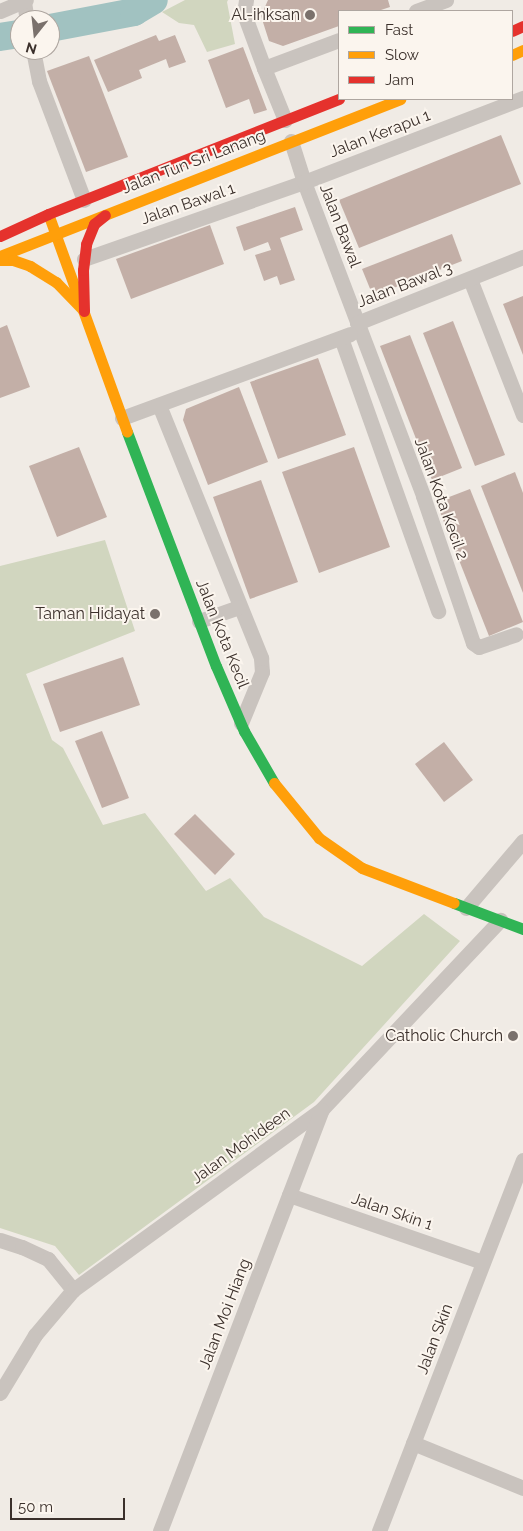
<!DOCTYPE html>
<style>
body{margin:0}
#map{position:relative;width:523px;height:1531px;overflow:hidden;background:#f0ebe5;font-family:Raleway,sans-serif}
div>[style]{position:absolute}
.green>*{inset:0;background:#d1d6bf}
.river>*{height:28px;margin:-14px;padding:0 14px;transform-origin:14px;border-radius:14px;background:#a1c2c1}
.building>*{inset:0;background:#c3afa7}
.street>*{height:15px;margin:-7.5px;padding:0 7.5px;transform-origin:7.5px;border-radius:7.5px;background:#c9c3be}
.fast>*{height:11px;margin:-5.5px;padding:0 5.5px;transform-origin:5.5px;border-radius:5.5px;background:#30b455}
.slow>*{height:11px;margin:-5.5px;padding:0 5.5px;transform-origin:5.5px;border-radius:5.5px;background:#ff9f0a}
.jam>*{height:11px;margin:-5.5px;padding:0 5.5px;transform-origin:5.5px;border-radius:5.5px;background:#e5322d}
.dots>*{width:14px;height:14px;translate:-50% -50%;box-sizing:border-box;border:2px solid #fbf5ee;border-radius:50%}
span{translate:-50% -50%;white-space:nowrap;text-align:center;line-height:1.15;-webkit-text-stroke:4px #fbf5ee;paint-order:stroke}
.poi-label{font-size:16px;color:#3b302b}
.right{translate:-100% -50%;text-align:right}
.street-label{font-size:16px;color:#3b302b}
.legend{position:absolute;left:338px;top:10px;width:175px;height:90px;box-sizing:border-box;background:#fbf5ee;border:1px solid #aea6a0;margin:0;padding:6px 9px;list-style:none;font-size:15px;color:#3b302b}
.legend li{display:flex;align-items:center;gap:10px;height:25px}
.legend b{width:25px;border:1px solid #aea6a0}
.north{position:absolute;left:10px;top:10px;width:50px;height:50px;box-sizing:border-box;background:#fbf5ee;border:1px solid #aea6a0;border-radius:50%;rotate:196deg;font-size:14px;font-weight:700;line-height:20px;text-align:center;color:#3b302b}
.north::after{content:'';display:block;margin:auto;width:18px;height:22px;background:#7a716c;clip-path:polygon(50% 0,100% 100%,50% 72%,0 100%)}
.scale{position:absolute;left:10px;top:1498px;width:115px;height:22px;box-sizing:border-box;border:2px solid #3b302b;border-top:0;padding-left:6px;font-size:15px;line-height:18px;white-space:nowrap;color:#3b302b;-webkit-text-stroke:4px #fbf5ee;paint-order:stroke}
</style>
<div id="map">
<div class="green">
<div style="clip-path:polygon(185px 0,228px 0,227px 2px,235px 44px,207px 52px,194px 25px,179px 23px,162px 12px)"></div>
<div style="clip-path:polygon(105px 540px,135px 631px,26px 674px,52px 740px,63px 748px,103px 825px,145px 813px,206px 891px,230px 878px,264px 917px,362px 966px,424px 914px,460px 941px,314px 1102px,79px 1275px,55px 1246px,0 1228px,0 566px)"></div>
</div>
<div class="river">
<div style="left:50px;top:28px;width:86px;rotate:-10.8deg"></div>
<div style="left:134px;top:12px;width:23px;rotate:-31deg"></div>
<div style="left:0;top:37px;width:20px;rotate:-9deg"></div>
</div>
<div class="building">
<div style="clip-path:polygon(388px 0,390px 7px,378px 11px,339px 11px,339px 26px,283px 46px,269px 41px,261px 16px,268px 0)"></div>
<div style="clip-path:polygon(156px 35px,159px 41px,175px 35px,186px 62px,169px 68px,166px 59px,139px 70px,142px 78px,108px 92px,94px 60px)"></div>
<div style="clip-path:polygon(243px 47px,267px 110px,254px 114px,249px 99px,226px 108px,208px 60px)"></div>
<div style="clip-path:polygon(89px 56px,128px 157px,86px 172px,47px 71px)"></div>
<div style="clip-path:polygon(501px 135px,521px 184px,359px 248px,339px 200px)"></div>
<div style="clip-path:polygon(295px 207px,303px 230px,280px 238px,295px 280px,280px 285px,277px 276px,264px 281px,255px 255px,271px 250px,268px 242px,244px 251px,236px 227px)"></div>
<div style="clip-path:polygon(210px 225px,224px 264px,131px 299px,116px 259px)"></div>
<div style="clip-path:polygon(452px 234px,462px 261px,373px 296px,362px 269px)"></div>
<div style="clip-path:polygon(523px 296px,523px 355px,503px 304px)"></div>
<div style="clip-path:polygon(453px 321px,505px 455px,475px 466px,423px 333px)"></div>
<div style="clip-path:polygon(7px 325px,30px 387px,0 398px,0 328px)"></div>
<div style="clip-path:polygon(410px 335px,462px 468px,432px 480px,380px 346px)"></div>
<div style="clip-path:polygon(318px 358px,346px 435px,278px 459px,250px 382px)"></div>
<div style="clip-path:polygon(239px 387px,268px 462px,208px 485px,183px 420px,186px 409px)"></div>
<div style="clip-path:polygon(79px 447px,107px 517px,57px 537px,29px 466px)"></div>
<div style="clip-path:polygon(354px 447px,390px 547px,319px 573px,282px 472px)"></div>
<div style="clip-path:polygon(515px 472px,523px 493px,523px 593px,481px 486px)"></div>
<div style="clip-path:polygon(261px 480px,298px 582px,250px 599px,213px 497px)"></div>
<div style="clip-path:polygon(470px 489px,523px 622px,489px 636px,436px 502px)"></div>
<div style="clip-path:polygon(123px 657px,140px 705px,60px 732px,43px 684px)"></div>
<div style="clip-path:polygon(102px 731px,129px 798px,102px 808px,75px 741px)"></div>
<div style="clip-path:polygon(444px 742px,473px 780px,444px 802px,415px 764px)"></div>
<div style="clip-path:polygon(195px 814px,235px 854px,215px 875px,174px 834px)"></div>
</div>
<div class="street">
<div style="left:246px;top:0;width:14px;rotate:98deg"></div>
<div style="left:244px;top:14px;width:58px;rotate:69.7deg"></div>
<div style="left:24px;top:2px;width:18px;rotate:81deg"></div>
<div style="left:0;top:11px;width:28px;rotate:-23deg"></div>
<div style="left:416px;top:11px;width:32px;rotate:-20deg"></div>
<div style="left:33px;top:50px;width:32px;rotate:79deg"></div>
<div style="left:39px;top:81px;width:127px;rotate:69.3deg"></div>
<div style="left:285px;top:120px;width:56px;rotate:-112deg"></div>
<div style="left:264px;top:68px;width:80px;rotate:-20.5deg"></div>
<div style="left:291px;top:141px;width:43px;rotate:72.4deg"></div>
<div style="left:304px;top:182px;width:336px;rotate:69.2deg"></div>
<div style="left:423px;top:496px;width:155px;rotate:71.2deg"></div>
<div style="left:473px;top:643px;width:7px;rotate:34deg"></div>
<div style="left:479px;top:647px;width:39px;rotate:-19deg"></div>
<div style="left:84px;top:259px;width:233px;rotate:-19.3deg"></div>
<div style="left:304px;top:182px;width:235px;rotate:-21deg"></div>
<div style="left:470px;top:279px;width:146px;rotate:68.7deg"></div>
<div style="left:357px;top:323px;width:179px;rotate:-21.7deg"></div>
<div style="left:341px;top:338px;width:290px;rotate:70.4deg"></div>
<div style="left:159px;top:405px;width:273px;rotate:68deg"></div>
<div style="left:261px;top:658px;width:14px;rotate:86deg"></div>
<div style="left:262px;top:672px;width:55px;rotate:112.4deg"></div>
<div style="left:122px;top:418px;width:243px;rotate:-20.2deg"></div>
<div style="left:199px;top:621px;width:42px;rotate:-19.3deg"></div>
<div style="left:466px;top:908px;width:88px;rotate:-49.6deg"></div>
<div style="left:289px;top:1195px;width:205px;rotate:19.1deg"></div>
<div style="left:0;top:1240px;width:23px;rotate:18deg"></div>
<div style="left:22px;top:1247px;width:29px;rotate:25deg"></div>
<div style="left:48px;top:1259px;width:40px;rotate:51deg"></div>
<div style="left:0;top:1393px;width:68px;rotate:-58.9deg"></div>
<div style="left:35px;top:1335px;width:59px;rotate:-49.8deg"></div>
<div style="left:73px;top:1290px;width:308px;rotate:-36deg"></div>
<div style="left:322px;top:1109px;width:260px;rotate:-46.7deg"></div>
<div style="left:413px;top:1443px;width:119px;rotate:22.2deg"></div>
<div style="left:160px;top:1531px;width:451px;rotate:-69deg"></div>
<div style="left:379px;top:1531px;width:398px;rotate:-68.8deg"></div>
</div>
<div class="fast">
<div style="left:127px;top:432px;width:250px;rotate:69.2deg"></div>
<div style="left:216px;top:666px;width:71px;rotate:66.7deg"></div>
<div style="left:244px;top:731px;width:60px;rotate:60deg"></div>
<div style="left:454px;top:903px;width:74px;rotate:20.6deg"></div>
</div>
<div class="slow">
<div style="left:512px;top:55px;width:12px;rotate:-24deg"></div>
<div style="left:50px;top:219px;width:226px;rotate:70.1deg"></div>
<div style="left:0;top:256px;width:430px;rotate:-21.4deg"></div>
<div style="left:0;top:260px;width:13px"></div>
<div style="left:13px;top:260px;width:18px;rotate:19deg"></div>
<div style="left:30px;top:266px;width:31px;rotate:32deg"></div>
<div style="left:56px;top:282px;width:40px;rotate:46deg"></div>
<div style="left:274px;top:783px;width:71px;rotate:50.7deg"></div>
<div style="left:319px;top:838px;width:52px;rotate:34.9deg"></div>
<div style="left:362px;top:868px;width:98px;rotate:20.8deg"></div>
</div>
<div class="jam">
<div style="left:512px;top:31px;width:12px;rotate:-24deg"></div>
<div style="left:0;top:236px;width:53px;rotate:-24.6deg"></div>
<div style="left:48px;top:214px;width:313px;rotate:-21.6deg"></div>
<div style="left:84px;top:311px;width:41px;rotate:-91.4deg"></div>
<div style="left:83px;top:270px;width:26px;rotate:-83deg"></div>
<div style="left:86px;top:244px;width:22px;rotate:-68deg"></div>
<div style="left:94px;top:224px;width:14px;rotate:-39deg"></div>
</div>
<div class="dots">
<div style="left:310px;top:15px;background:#7a716c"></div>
<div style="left:155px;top:614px;background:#7a716c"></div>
<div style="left:513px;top:1036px;background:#7a716c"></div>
</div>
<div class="poi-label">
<span class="right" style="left:300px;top:15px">Al-ihksan</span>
<span class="right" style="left:145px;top:614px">Taman Hidayat</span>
<span class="right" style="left:503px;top:1036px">Catholic Church</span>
</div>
<div class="street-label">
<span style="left:380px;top:134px;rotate:-21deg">Jalan Kerapu 1</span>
<span style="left:194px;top:162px;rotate:-21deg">Jalan Tun Sri Lanang</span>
<span style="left:188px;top:204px;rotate:-19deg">Jalan Bawal 1</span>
<span style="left:340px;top:226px;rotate:69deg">Jalan Bawal</span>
<span style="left:405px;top:285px;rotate:-21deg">Jalan Bawal 3</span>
<span style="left:441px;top:499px;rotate:70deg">Jalan Kota Kecil 2</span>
<span style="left:222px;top:634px;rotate:68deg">Jalan Kota Kecil</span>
<span style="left:241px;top:1146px;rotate:-36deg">Jalan Mohideen</span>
<span style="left:392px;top:1212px;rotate:19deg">Jalan Skin 1</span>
<span style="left:225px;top:1314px;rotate:-69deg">Jalan Moi Hiang</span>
<span style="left:435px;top:1339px;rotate:-69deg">Jalan Skin</span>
</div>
<ul class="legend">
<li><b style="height:6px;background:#30b455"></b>Fast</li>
<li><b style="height:6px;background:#ff9f0a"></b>Slow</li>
<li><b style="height:6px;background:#e5322d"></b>Jam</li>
</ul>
<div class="north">N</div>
<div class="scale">50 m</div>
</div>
